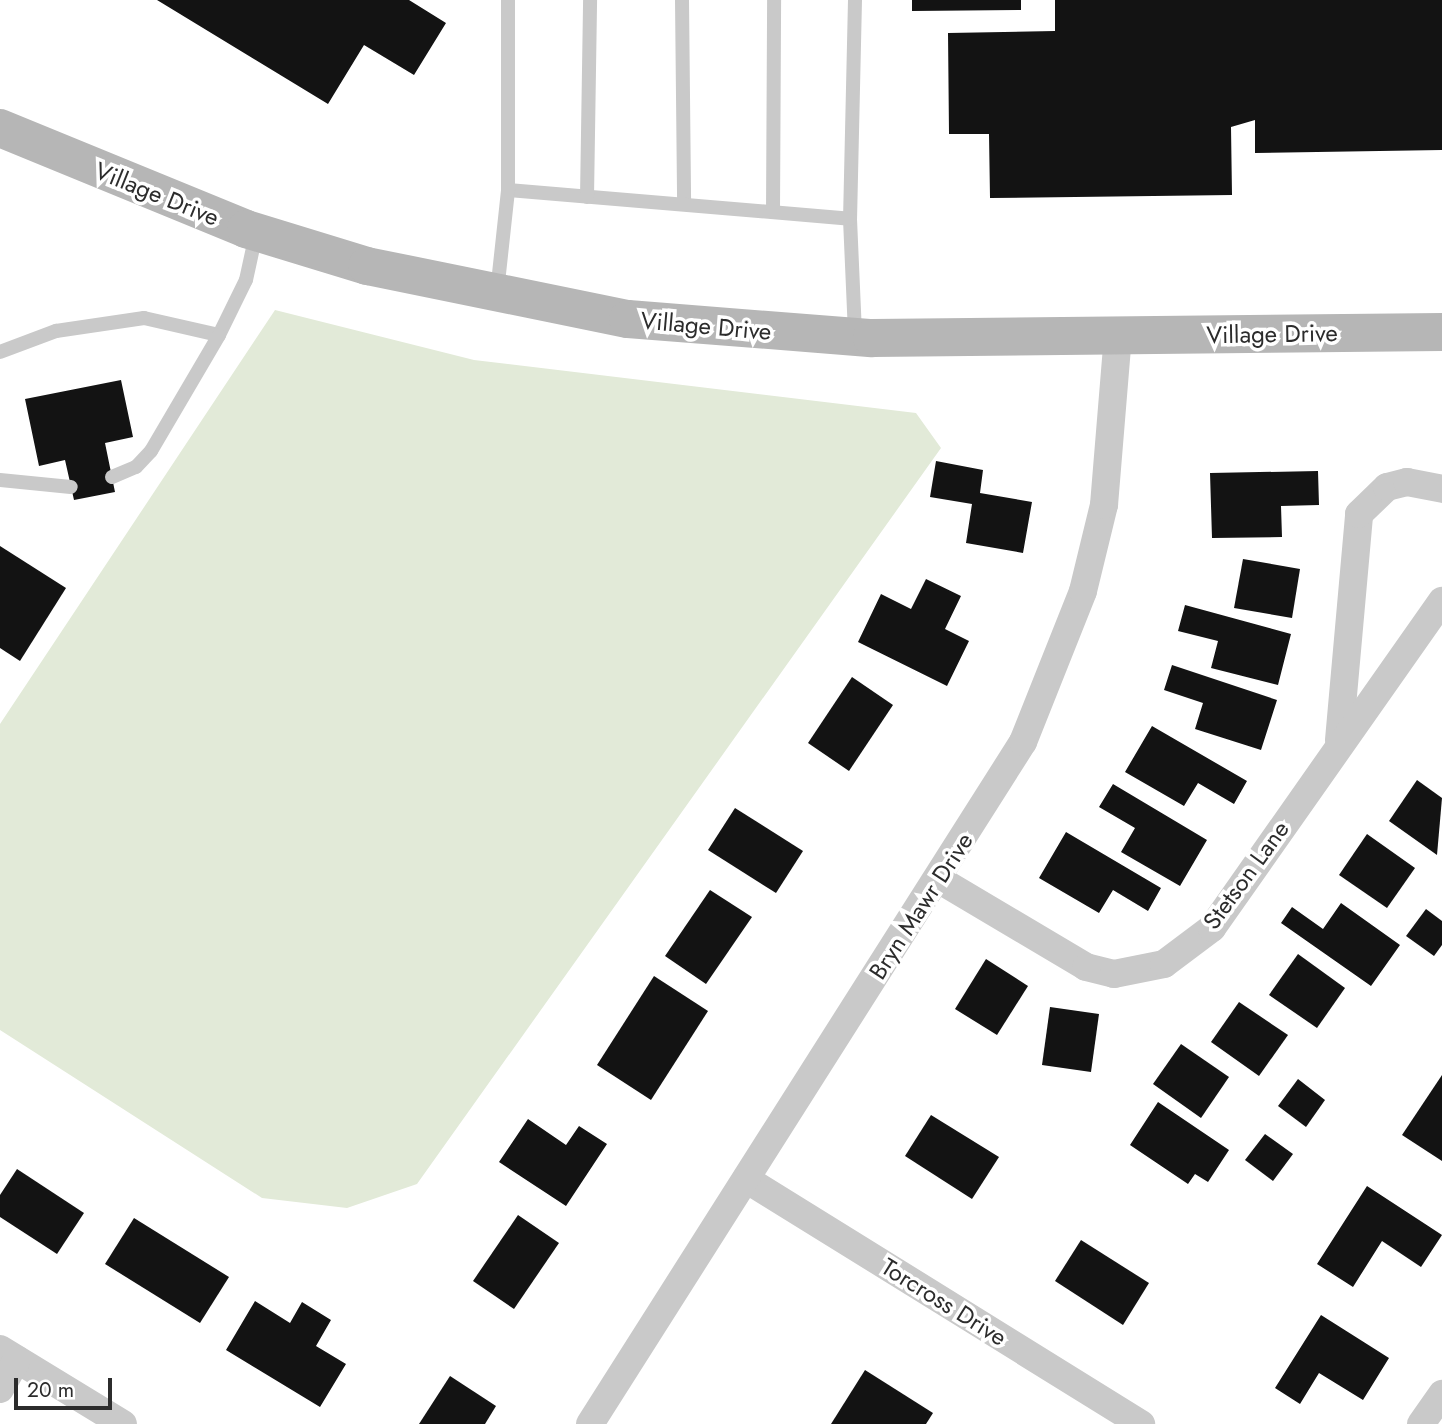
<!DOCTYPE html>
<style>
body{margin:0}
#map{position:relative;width:1442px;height:1424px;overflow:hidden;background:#fff;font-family:Jost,sans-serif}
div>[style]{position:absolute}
.green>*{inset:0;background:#e2ead8}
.building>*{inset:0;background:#131313}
.lane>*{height:14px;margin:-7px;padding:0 7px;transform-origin:7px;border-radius:7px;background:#c9c9c9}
.street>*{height:28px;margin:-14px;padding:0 14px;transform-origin:14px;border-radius:14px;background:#c9c9c9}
.secondary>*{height:38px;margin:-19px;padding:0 19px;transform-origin:19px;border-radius:19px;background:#b6b6b6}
span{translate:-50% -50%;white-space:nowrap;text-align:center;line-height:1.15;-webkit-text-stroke:7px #fff;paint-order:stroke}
.street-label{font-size:24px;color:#2c2c2c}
.scale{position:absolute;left:14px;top:1378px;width:98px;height:32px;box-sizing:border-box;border:4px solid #2c2c2c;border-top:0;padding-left:9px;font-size:21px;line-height:24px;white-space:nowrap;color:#2c2c2c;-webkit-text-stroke:5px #fff;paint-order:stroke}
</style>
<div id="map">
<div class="green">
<div style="clip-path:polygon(275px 310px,474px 360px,916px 413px,941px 448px,417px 1184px,347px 1208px,262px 1198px,0 1030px,0 724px)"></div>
</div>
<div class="building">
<div style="clip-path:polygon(157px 0,409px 0,446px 23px,414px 75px,364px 45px,328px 104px)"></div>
<div style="clip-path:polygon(912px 0,1021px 0,1021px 10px,912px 11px)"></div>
<div style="clip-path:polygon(1055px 0,1442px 0,1442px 150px,1255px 153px,1255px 120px,1231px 127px,1232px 195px,990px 198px,989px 134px,949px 134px,948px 33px,1055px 31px)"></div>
<div style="clip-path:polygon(121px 380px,133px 437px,105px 443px,115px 492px,74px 500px,65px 460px,39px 466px,25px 399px)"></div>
<div style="clip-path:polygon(936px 461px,983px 470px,980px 493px,1032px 502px,1023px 553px,966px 543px,972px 504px,930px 497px)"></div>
<div style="clip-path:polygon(1318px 471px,1319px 505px,1281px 506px,1282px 537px,1212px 538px,1210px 473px)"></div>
<div style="clip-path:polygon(0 546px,66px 588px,20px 661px,0 648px)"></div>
<div style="clip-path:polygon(1243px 559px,1300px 569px,1292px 618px,1234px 608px)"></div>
<div style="clip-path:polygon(926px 579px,961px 596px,945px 629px,969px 641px,947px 686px,858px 642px,881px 594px,911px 609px)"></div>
<div style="clip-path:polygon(1185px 605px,1291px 634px,1278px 685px,1211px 668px,1218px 641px,1178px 631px)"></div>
<div style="clip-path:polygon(1172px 665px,1277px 700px,1261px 750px,1195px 729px,1203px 703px,1164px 690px)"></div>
<div style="clip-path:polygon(852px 677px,893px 705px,849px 771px,808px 743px)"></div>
<div style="clip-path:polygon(1152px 726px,1247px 781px,1234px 804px,1198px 783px,1184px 806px,1125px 772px)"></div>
<div style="clip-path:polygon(1417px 780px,1442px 798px,1437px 855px,1389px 821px)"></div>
<div style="clip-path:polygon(1113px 784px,1207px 840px,1180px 886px,1121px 852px,1135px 828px,1099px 807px)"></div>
<div style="clip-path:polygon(735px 808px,803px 851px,776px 893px,708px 850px)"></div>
<div style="clip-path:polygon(1066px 832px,1161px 888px,1148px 911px,1113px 890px,1099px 913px,1039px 878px)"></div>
<div style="clip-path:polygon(1367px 834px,1415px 868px,1387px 908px,1339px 875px)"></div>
<div style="clip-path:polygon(710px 890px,752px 917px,706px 984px,665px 956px)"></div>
<div style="clip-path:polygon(1341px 903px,1400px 945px,1371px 986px,1281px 923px,1292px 907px,1323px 929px)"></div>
<div style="clip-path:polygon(1426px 909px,1442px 921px,1442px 945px,1434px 956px,1406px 936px)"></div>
<div style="clip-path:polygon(1298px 954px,1345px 988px,1317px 1028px,1269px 995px)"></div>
<div style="clip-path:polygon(986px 959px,1028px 986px,997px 1035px,955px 1009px)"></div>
<div style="clip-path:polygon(654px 976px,708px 1011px,651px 1100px,597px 1065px)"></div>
<div style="clip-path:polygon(1239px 1002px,1288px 1035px,1259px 1076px,1211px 1042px)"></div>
<div style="clip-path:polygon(1050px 1007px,1099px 1014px,1091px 1072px,1042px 1065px)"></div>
<div style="clip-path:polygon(1181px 1044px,1229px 1077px,1201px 1118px,1153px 1084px)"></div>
<div style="clip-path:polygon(1442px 1075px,1442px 1161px,1402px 1135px)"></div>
<div style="clip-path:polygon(1298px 1079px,1325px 1100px,1306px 1127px,1278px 1106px)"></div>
<div style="clip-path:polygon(1158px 1102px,1229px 1150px,1208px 1182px,1195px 1174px,1188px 1184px,1130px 1145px)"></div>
<div style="clip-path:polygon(931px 1115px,999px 1157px,972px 1199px,905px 1156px)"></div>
<div style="clip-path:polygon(528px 1119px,566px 1145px,579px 1126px,607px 1144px,566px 1206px,499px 1162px)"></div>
<div style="clip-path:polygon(1265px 1134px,1293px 1154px,1273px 1181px,1245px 1160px)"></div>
<div style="clip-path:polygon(17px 1169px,84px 1213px,57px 1254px,0 1217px,0 1195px)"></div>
<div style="clip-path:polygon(1367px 1186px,1442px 1235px,1421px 1267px,1382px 1241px,1353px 1287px,1317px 1264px)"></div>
<div style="clip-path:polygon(518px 1215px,559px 1243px,514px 1309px,473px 1281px)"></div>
<div style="clip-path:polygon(134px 1218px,229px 1277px,200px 1323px,105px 1264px)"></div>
<div style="clip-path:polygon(1081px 1240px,1149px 1283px,1123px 1325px,1055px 1281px)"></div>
<div style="clip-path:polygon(255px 1301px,290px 1323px,302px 1302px,331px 1320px,316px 1346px,346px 1364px,320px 1407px,226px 1350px)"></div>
<div style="clip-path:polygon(1321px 1315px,1389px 1358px,1363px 1400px,1319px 1373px,1300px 1404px,1275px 1388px)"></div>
<div style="clip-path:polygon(865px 1370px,933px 1413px,926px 1424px,831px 1424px)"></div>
<div style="clip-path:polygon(450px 1376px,496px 1406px,485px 1424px,419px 1424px)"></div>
</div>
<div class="lane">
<div style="left:682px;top:0;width:204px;rotate:89.4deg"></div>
<div style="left:855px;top:0;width:219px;rotate:91.3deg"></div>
<div style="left:850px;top:219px;width:116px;rotate:87.5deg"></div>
<div style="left:508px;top:190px;width:343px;rotate:4.8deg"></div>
<div style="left:587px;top:197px;width:197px;rotate:-89.1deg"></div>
<div style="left:773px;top:212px;width:212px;rotate:-89.7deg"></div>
<div style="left:497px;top:292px;width:103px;rotate:-83.8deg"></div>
<div style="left:508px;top:190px;width:190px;rotate:-90deg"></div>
<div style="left:0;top:352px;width:60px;rotate:-20.6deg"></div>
<div style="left:56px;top:331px;width:89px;rotate:-8.4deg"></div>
<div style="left:144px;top:318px;width:77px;rotate:12.8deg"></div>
<div style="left:219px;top:335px;width:61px;rotate:-63.9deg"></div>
<div style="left:246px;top:280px;width:47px;rotate:-77.7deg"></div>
<div style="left:112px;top:477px;width:26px;rotate:-23deg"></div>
<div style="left:136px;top:467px;width:22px;rotate:-47deg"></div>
<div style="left:151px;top:451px;width:134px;rotate:-59.6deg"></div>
<div style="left:0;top:480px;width:71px;rotate:5.6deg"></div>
</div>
<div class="street">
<div style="left:1339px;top:740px;width:227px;rotate:-84.9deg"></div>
<div style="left:1359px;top:514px;width:39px;rotate:-44deg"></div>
<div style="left:1387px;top:487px;width:21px;rotate:-14deg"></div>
<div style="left:1407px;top:482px;width:36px;rotate:11deg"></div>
<div style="left:938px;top:879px;width:172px;rotate:30.7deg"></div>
<div style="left:1086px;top:967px;width:29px;rotate:14deg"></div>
<div style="left:1114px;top:974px;width:51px;rotate:-11.3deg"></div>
<div style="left:1164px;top:964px;width:60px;rotate:-36.9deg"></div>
<div style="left:1212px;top:928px;width:400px;rotate:-54.9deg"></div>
<div style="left:746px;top:1179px;width:465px;rotate:31.8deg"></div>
<div style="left:0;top:1349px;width:144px;rotate:31.4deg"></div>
<div style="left:0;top:1389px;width:34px;rotate:-60deg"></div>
<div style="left:590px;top:1424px;width:808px;rotate:-57.59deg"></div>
<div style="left:1023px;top:742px;width:162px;rotate:-68.3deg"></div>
<div style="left:1083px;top:591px;width:89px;rotate:-76.3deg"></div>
<div style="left:1104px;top:505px;width:171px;rotate:-85.3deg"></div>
<div style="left:1421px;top:1424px;width:37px;rotate:-55deg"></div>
</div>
<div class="secondary">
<div style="left:0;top:128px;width:266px;rotate:22.3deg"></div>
<div style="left:246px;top:229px;width:127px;rotate:17deg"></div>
<div style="left:367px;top:266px;width:266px;rotate:11.5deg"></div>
<div style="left:628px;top:319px;width:245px;rotate:4.5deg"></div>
<div style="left:872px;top:338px;width:570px;rotate:-0.6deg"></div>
</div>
<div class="street-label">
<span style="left:157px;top:194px;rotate:22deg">Village Drive</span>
<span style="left:706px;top:326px;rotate:5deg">Village Drive</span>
<span style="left:1272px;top:334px;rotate:-1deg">Village Drive</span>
<span style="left:1246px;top:875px;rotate:-54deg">Stetson Lane</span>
<span style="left:921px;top:906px;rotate:-57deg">Bryn Mawr Drive</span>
<span style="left:944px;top:1302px;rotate:32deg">Torcross Drive</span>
</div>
<div class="scale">20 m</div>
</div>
